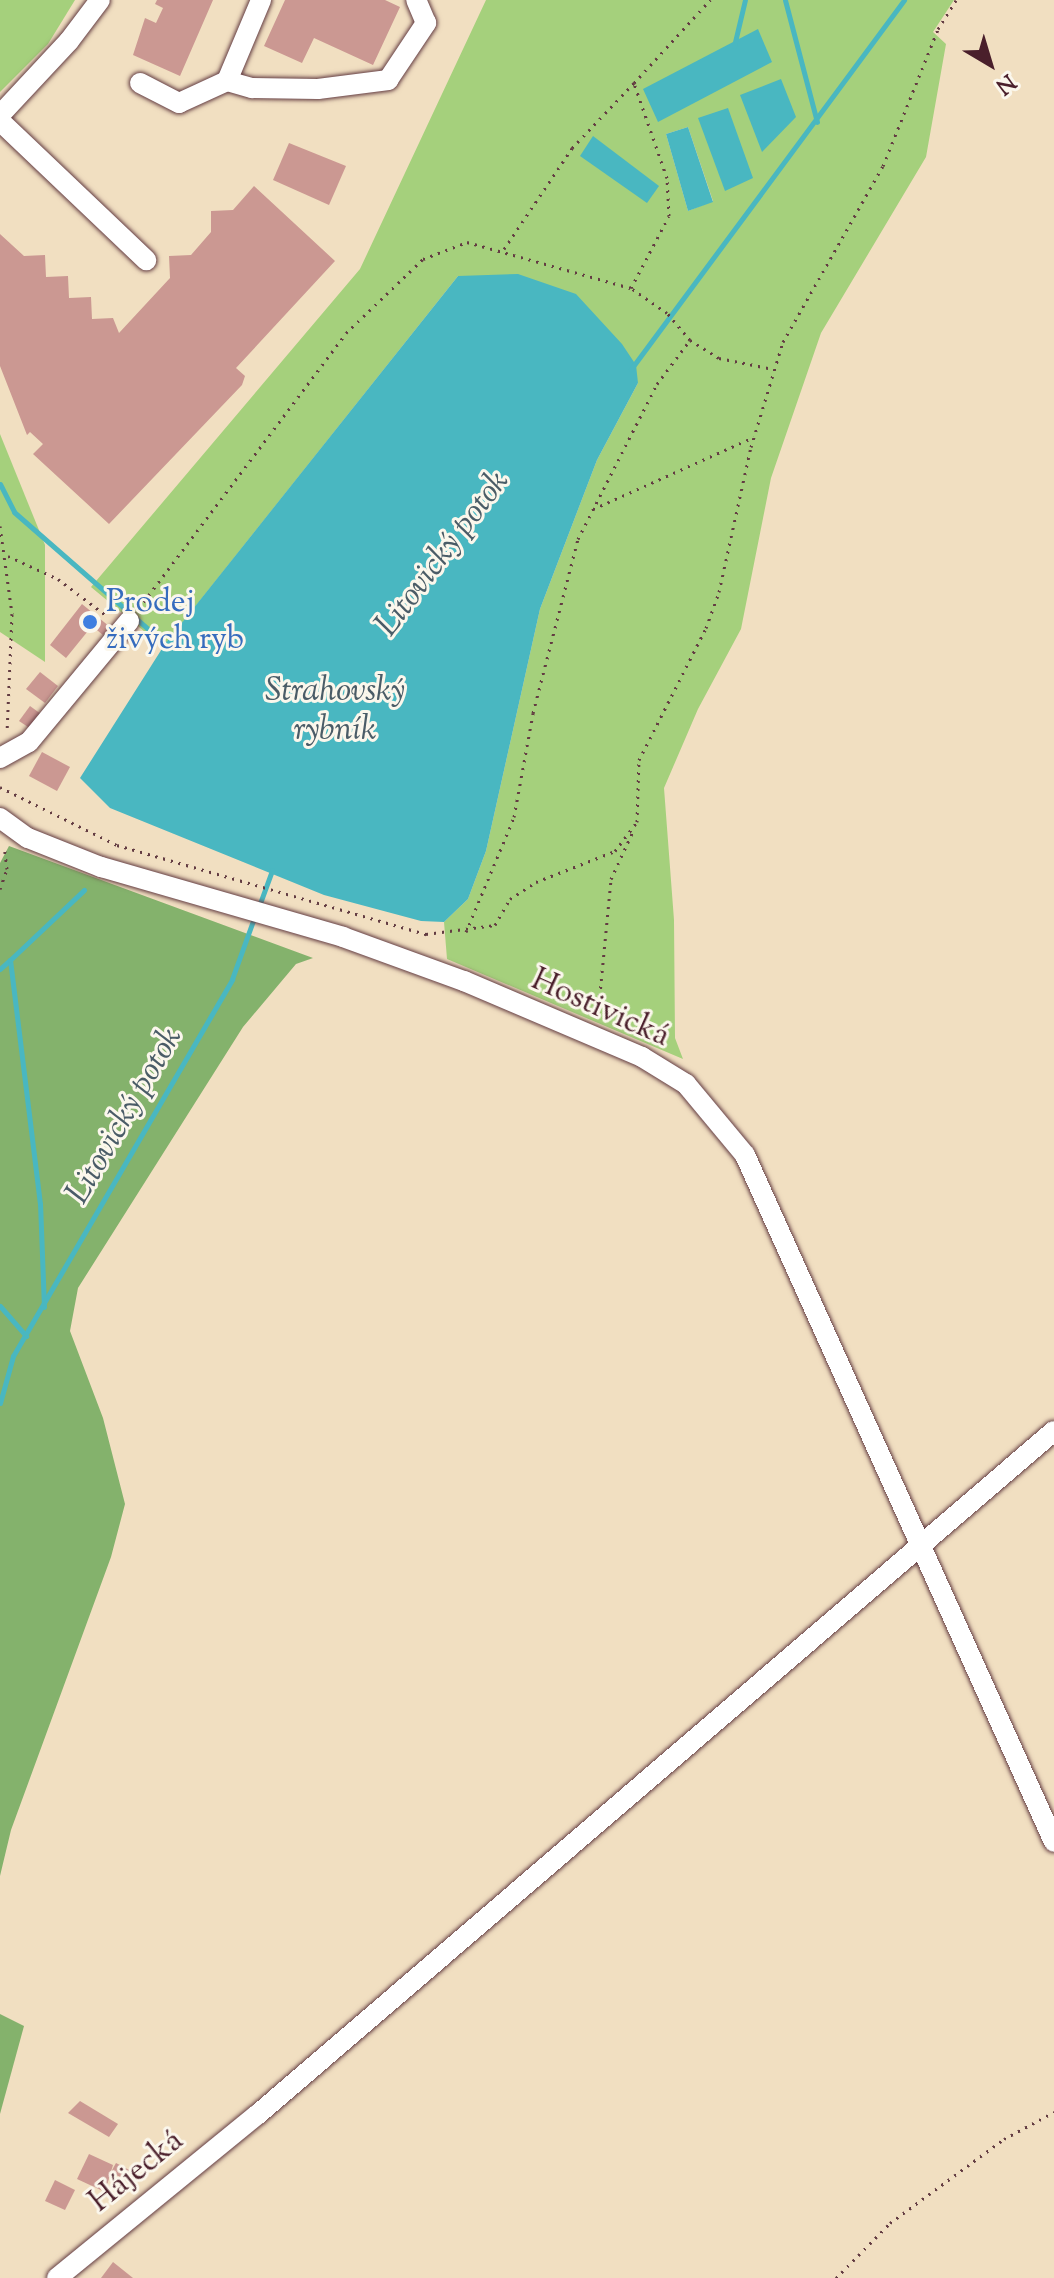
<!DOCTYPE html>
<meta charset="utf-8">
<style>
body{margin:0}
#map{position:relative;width:1054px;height:2278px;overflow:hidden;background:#f1dfc1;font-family:"Sorts Mill Goudy",serif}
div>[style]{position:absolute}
.green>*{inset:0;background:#a5d07c}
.forest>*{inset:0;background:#84b26c}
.water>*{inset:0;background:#49b7c1}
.stream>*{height:5px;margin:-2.5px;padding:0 2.5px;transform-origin:2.5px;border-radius:2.5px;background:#49b7c1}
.building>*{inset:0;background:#cb9892}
.path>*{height:3px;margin-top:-1.5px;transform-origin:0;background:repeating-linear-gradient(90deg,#633c42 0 2px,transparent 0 8px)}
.roads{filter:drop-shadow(0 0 2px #633c42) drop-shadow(0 0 2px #633c42)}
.minor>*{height:20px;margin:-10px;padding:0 10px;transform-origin:10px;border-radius:10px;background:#fff}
.dots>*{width:22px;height:22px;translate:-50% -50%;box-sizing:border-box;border:4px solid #fbf7ec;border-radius:50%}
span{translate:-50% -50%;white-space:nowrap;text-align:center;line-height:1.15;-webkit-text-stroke:6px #fbf7ec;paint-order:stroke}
.shop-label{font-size:32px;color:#366cbe}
.left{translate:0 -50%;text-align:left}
.street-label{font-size:32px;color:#4a1f2b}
.water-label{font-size:34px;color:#4a5c67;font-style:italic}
.north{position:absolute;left:950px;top:24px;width:80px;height:80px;-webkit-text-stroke:6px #fbf7ec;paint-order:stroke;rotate:142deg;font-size:22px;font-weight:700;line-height:32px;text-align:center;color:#4a1f2b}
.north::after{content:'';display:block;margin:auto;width:28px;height:36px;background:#4a1f2b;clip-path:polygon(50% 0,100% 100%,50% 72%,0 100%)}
</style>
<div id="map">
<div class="green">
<div style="clip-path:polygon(0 0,75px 0,48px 44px,0 92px)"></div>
<div style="clip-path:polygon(evenodd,486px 0,954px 0,933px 32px,946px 44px,926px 157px,821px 333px,771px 478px,741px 629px,698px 709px,664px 788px,674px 920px,675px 1038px,683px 1059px,447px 959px,444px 922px,468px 899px,486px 851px,540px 609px,597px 460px,638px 383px,458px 276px,163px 647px,91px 587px,360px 269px,486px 0,688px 127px,713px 201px,688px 211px,666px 134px,688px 127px)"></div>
<div style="clip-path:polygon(0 434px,45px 545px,45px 662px,0 632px)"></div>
</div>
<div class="forest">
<div style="clip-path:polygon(9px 846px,313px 958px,296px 964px,243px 1027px,78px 1288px,70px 1331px,103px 1418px,125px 1504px,111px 1557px,11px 1830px,0 1876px,0 863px)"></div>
<div style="clip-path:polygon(0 2014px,24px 2026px,0 2114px)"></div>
</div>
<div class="water">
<div style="clip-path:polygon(758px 29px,772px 62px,658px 122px,643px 89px)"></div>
<div style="clip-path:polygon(781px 79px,796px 117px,762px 152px,740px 95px)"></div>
<div style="clip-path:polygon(728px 108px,753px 178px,725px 191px,698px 118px)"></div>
<div style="clip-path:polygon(688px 127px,713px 202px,688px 211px,666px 134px)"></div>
<div style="clip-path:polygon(593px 136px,659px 186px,647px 203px,580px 156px)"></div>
<div style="clip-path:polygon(518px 274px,576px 294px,622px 344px,636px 365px,638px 383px,597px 460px,540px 609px,486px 851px,468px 899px,444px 922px,421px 921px,324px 895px,110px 808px,80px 778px,165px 644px,458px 276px)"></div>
</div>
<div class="stream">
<div style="left:785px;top:0;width:126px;rotate:75.3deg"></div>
<div style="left:734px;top:46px;width:47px;rotate:-76.6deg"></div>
<div style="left:631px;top:369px;width:459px;rotate:-53.5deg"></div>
<div style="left:0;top:484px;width:31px;rotate:63deg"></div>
<div style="left:14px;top:512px;width:207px;rotate:41.1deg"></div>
<div style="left:259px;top:906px;width:38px;rotate:-70deg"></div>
<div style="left:0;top:969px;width:12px;rotate:-42deg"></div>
<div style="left:0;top:1306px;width:40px;rotate:49deg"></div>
<div style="left:44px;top:1307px;width:103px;rotate:-92.2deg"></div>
<div style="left:40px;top:1204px;width:246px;rotate:-97deg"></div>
<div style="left:10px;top:960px;width:102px;rotate:-43.4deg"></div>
<div style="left:0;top:1403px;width:49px;rotate:-74.5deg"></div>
<div style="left:13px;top:1356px;width:436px;rotate:-59.8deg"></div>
<div style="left:232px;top:979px;width:68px;rotate:-70.2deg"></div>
</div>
<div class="building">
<div style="clip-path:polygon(157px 0,213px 0,180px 76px,133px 55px,145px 18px,156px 23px,163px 8px,155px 4px)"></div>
<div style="clip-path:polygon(285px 0,385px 0,400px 7px,373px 65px,314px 38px,302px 63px,264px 46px)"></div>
<div style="clip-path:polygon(289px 143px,346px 166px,329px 205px,273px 180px)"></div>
<div style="clip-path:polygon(254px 186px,335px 261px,236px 368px,245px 376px,242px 385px,109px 524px,33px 454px,43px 444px,30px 432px,27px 435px,0 366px,0 234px,24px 256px,45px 255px,46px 277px,68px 276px,69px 298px,91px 297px,92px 319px,113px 318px,119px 333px,170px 278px,169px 256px,191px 255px,211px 232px,211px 211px,233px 210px)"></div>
<div style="clip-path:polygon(82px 604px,110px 627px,103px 635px,92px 626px,66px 658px,50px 645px)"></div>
<div style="clip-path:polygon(40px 672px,58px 686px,45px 703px,26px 689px)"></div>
<div style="clip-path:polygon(30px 706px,41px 714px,31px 729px,19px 721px)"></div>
<div style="clip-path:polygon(42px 752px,70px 767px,57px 791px,29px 776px)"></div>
<div style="clip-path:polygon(80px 2101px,118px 2124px,109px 2137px,68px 2113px)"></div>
<div style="clip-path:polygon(89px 2154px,113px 2165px,105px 2192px,77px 2179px)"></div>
<div style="clip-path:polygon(116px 2163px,139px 2175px,134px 2185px,111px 2172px)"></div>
<div style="clip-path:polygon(55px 2180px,75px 2190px,65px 2210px,45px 2201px)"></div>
<div style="clip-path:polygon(113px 2262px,133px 2278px,101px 2278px)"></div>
</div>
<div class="path">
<div style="left:504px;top:249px;width:122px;rotate:-56deg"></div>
<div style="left:572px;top:148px;width:90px;rotate:-46.4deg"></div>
<div style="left:690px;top:340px;width:35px;rotate:-130deg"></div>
<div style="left:667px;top:313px;width:44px;rotate:-145.2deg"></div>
<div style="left:631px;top:288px;width:81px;rotate:-62.2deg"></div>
<div style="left:669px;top:216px;width:38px;rotate:-93deg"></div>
<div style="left:667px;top:178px;width:101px;rotate:-109.2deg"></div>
<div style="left:634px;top:83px;width:113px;rotate:-47.5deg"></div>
<div style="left:593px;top:509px;width:176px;rotate:-24.1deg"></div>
<div style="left:0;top:526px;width:89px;rotate:82.2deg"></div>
<div style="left:12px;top:614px;width:118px;rotate:92.4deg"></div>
<div style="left:8px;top:556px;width:55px;rotate:24.7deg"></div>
<div style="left:58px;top:579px;width:61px;rotate:37.1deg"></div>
<div style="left:139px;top:608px;width:344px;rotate:-53deg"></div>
<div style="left:346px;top:333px;width:107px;rotate:-43.9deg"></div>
<div style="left:423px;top:259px;width:47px;rotate:-21.1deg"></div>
<div style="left:467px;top:242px;width:170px;rotate:15.7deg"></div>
<div style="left:0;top:787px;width:131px;rotate:26.4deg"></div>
<div style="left:117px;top:845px;width:322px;rotate:16.1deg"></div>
<div style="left:426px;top:934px;width:70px;rotate:-7.4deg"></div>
<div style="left:495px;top:925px;width:30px;rotate:-60deg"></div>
<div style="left:510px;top:899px;width:31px;rotate:-33deg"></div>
<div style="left:536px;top:882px;width:85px;rotate:-21.4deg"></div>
<div style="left:615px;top:851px;width:36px;rotate:-53deg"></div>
<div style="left:637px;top:822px;width:62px;rotate:-88.2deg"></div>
<div style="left:639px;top:760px;width:148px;rotate:-63.1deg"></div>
<div style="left:706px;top:628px;width:38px;rotate:-70deg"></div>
<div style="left:719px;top:592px;width:148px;rotate:-77.6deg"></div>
<div style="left:751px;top:447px;width:110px;rotate:-73.1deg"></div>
<div style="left:783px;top:342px;width:202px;rotate:-60.4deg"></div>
<div style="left:883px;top:166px;width:148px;rotate:-68.1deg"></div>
<div style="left:938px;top:29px;width:34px;rotate:-58deg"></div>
<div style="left:0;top:889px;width:21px;rotate:-71deg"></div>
<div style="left:7px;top:869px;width:23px;rotate:-97deg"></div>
<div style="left:466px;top:932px;width:125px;rotate:-67.3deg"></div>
<div style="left:514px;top:817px;width:106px;rotate:-79.6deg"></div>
<div style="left:533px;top:713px;width:180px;rotate:-75.5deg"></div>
<div style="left:578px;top:539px;width:174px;rotate:-63deg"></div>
<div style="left:657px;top:384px;width:55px;rotate:-53.1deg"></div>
<div style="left:690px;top:340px;width:34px;rotate:32deg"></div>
<div style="left:719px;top:358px;width:55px;rotate:11.5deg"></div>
<div style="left:592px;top:1014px;width:12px;rotate:-55deg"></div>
<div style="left:599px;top:1004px;width:126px;rotate:-84.5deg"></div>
<div style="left:611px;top:879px;width:55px;rotate:-65.3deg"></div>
<div style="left:836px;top:2278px;width:77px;rotate:-45.5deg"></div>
<div style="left:890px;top:2223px;width:142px;rotate:-36.4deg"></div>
<div style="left:1004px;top:2139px;width:57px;rotate:-28.4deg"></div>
</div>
<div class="roads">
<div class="minor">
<div style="left:227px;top:81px;width:88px;rotate:-67.2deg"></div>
<div style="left:140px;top:83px;width:44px;rotate:27.1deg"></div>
<div style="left:179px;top:103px;width:53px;rotate:-24.6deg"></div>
<div style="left:227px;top:81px;width:26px;rotate:16deg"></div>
<div style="left:252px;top:88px;width:66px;rotate:0.9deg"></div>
<div style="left:318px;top:89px;width:71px;rotate:-7.3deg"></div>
<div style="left:388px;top:80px;width:69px;rotate:-56.3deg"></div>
<div style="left:426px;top:23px;width:25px;rotate:-113deg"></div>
<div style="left:0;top:115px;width:101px;rotate:-47deg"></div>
<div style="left:69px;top:41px;width:51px;rotate:-52.9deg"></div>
<div style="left:0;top:121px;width:202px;rotate:43.6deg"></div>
<div style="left:0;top:758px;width:33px;rotate:-29deg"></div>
<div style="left:29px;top:742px;width:157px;rotate:-50.4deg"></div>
<div style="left:0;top:818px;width:34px;rotate:36deg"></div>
<div style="left:28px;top:838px;width:79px;rotate:21.7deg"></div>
<div style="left:101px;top:867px;width:252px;rotate:16.1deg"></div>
<div style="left:343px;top:937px;width:129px;rotate:20deg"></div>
<div style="left:464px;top:981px;width:194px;rotate:23.1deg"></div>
<div style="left:642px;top:1057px;width:52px;rotate:31.5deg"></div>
<div style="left:686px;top:1084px;width:92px;rotate:50.3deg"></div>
<div style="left:745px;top:1155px;width:753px;rotate:65.78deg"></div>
<div style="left:57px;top:2278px;width:258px;rotate:-39.2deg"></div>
<div style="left:257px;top:2115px;width:1050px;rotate:-40.64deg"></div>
</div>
</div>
<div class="dots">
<div style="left:90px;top:622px;background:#3f7fe0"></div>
</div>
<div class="shop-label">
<span class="left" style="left:106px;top:622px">Prodej<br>živých ryb</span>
</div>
<div class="street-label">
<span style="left:600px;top:1009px;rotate:24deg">Hostivická</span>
<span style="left:137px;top:2172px;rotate:-39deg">Hájecká</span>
</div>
<div class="water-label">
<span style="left:443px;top:554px;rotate:-53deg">Litovický potok</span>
<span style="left:335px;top:711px">Strahovský<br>rybník</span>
<span style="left:125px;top:1116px;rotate:-60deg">Litovický potok</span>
</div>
<div class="north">N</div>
</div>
